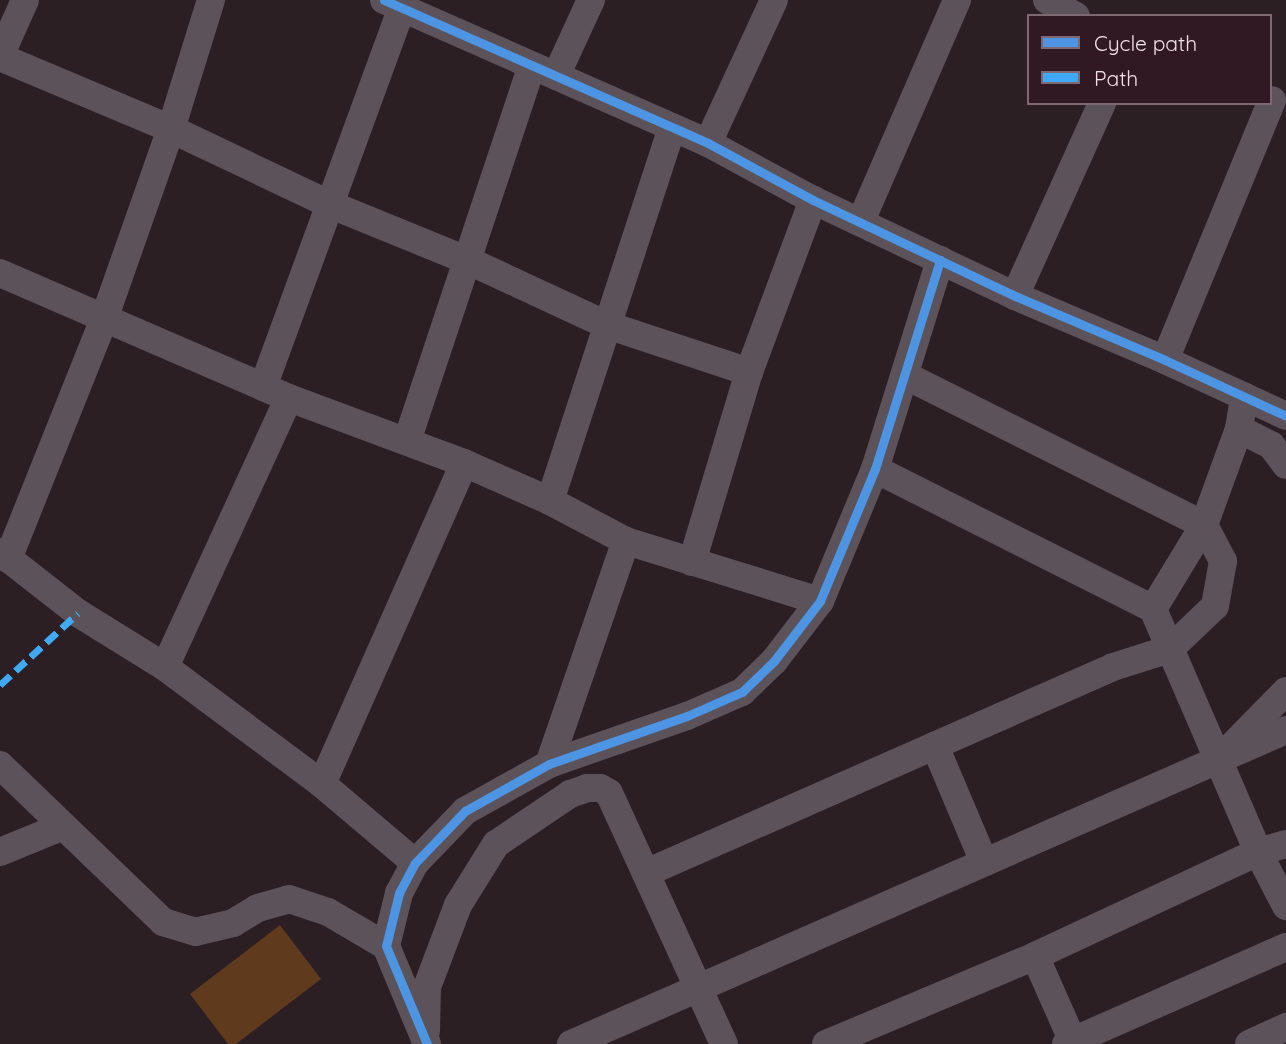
<!DOCTYPE html>
<style>
body{margin:0}
#map{position:relative;width:1286px;height:1044px;overflow:hidden;background:#2b1f24;font-family:Quicksand,sans-serif}
div>[style]{position:absolute}
.green>*{inset:0;background:#5f3a1d}
.minor>*{height:28px;margin:-14px;padding:0 14px;transform-origin:14px;border-radius:14px;background:#5b525a}
.quiet>*{height:7px;margin-top:-3.5px;transform-origin:0;background:repeating-linear-gradient(90deg,#3fa9f5 0 14px,transparent 0 21px)}
.cycleway>*{height:9px;margin:-4.5px;padding:0 4.5px;transform-origin:4.5px;border-radius:4.5px;background:#4d94e3}
span{translate:-50% -50%;white-space:nowrap;text-align:center;line-height:1.15;-webkit-text-stroke:7px #311923;paint-order:stroke}
.legend{position:absolute;left:1027px;top:14px;width:245px;height:91px;box-sizing:border-box;background:#311923;border:2px solid #7e6871;margin:0;padding:9px 12px;list-style:none;font-size:21px;color:#f1dfe6}
.legend li{display:flex;align-items:center;gap:14px;height:35px}
.legend b{width:35px;border:2px solid #7e6871}
</style>
<div id="map">
<div class="green">
<div style="clip-path:polygon(280px 925px,321px 979px,236px 1044px,228px 1044px,190px 994px)"></div>
</div>
<div class="minor">
<div style="left:384px;top:0;width:354px;rotate:23.8deg"></div>
<div style="left:708px;top:143px;width:119px;rotate:28.5deg"></div>
<div style="left:813px;top:200px;width:224px;rotate:25.4deg"></div>
<div style="left:1015px;top:296px;width:163px;rotate:23.1deg"></div>
<div style="left:1165px;top:360px;width:133px;rotate:24.8deg"></div>
<div style="left:1047px;top:0;width:33px;rotate:29deg"></div>
<div style="left:0;top:56px;width:61px;rotate:-65.9deg"></div>
<div style="left:0;top:57px;width:186px;rotate:22.8deg"></div>
<div style="left:171px;top:129px;width:175px;rotate:25.4deg"></div>
<div style="left:329px;top:204px;width:151px;rotate:22.2deg"></div>
<div style="left:469px;top:261px;width:152px;rotate:24.9deg"></div>
<div style="left:607px;top:325px;width:150px;rotate:18.3deg"></div>
<div style="left:556px;top:76px;width:84px;rotate:-65.3deg"></div>
<div style="left:708px;top:143px;width:157px;rotate:-65.2deg"></div>
<div style="left:861px;top:221px;width:241px;rotate:-66.5deg"></div>
<div style="left:0;top:273px;width:315px;rotate:23.4deg"></div>
<div style="left:289px;top:398px;width:187px;rotate:20.4deg"></div>
<div style="left:464px;top:463px;width:94px;rotate:23.8deg"></div>
<div style="left:550px;top:501px;width:86px;rotate:27.8deg"></div>
<div style="left:626px;top:541px;width:203px;rotate:17.2deg"></div>
<div style="left:1015px;top:296px;width:212px;rotate:-65.7deg"></div>
<div style="left:1165px;top:360px;width:281px;rotate:-67.6deg"></div>
<div style="left:263px;top:387px;width:412px;rotate:-69.9deg"></div>
<div style="left:1239px;top:429px;width:36px;rotate:27deg"></div>
<div style="left:1271px;top:445px;width:25px;rotate:53deg"></div>
<div style="left:407px;top:441px;width:395px;rotate:-71.6deg"></div>
<div style="left:875px;top:469px;width:311px;rotate:26.7deg"></div>
<div style="left:1153px;top:609px;width:98px;rotate:-58.7deg"></div>
<div style="left:1204px;top:525px;width:335px;rotate:-153.4deg"></div>
<div style="left:550px;top:501px;width:392px;rotate:-71.9deg"></div>
<div style="left:0;top:552px;width:99px;rotate:38deg"></div>
<div style="left:78px;top:613px;width:102px;rotate:31.8deg"></div>
<div style="left:165px;top:667px;width:196px;rotate:36.7deg"></div>
<div style="left:322px;top:784px;width:122px;rotate:40.3deg"></div>
<div style="left:8px;top:559px;width:258px;rotate:-68.2deg"></div>
<div style="left:104px;top:319px;width:201px;rotate:-70.6deg"></div>
<div style="left:171px;top:129px;width:135px;rotate:-72.8deg"></div>
<div style="left:692px;top:562px;width:198px;rotate:-73.3deg"></div>
<div style="left:749px;top:372px;width:184px;rotate:-69.6deg"></div>
<div style="left:1153px;top:609px;width:265px;rotate:66.6deg"></div>
<div style="left:1258px;top:852px;width:61px;rotate:62.6deg"></div>
<div style="left:165px;top:667px;width:296px;rotate:-65.3deg"></div>
<div style="left:935px;top:746px;width:126px;rotate:67.1deg"></div>
<div style="left:1231px;top:747px;width:78px;rotate:-45.5deg"></div>
<div style="left:549px;top:764px;width:236px;rotate:-71deg"></div>
<div style="left:0;top:765px;width:226px;rotate:43.9deg"></div>
<div style="left:163px;top:922px;width:34px;rotate:17deg"></div>
<div style="left:195px;top:932px;width:39px;rotate:-13deg"></div>
<div style="left:233px;top:923px;width:29px;rotate:-31deg"></div>
<div style="left:258px;top:908px;width:32px;rotate:-16deg"></div>
<div style="left:289px;top:899px;width:41px;rotate:18.4deg"></div>
<div style="left:328px;top:912px;width:67px;rotate:30.4deg"></div>
<div style="left:322px;top:784px;width:351px;rotate:-66.1deg"></div>
<div style="left:0;top:852px;width:66px;rotate:-22.3deg"></div>
<div style="left:646px;top:873px;width:510px;rotate:-23.8deg"></div>
<div style="left:1113px;top:667px;width:60px;rotate:-17.5deg"></div>
<div style="left:1170px;top:649px;width:62px;rotate:-43.7deg"></div>
<div style="left:1215px;top:606px;width:46px;rotate:-79.9deg"></div>
<div style="left:1223px;top:561px;width:41px;rotate:-117.8deg"></div>
<div style="left:1204px;top:525px;width:102px;rotate:-70deg"></div>
<div style="left:1239px;top:429px;width:33px;rotate:-81deg"></div>
<div style="left:1035px;top:956px;width:96px;rotate:66.1deg"></div>
<div style="left:426px;top:1031px;width:44px;rotate:-88.7deg"></div>
<div style="left:427px;top:987px;width:88px;rotate:-69.3deg"></div>
<div style="left:458px;top:905px;width:72px;rotate:-58.1deg"></div>
<div style="left:496px;top:844px;width:89px;rotate:-34deg"></div>
<div style="left:570px;top:794px;width:18px;rotate:-19deg"></div>
<div style="left:587px;top:788px;width:13px"></div>
<div style="left:600px;top:788px;width:10px;rotate:29deg"></div>
<div style="left:609px;top:793px;width:276px;rotate:65.4deg"></div>
<div style="left:427px;top:1044px;width:106px;rotate:-112.7deg"></div>
<div style="left:386px;top:946px;width:55px;rotate:-76.2deg"></div>
<div style="left:399px;top:893px;width:34px;rotate:-62deg"></div>
<div style="left:415px;top:863px;width:72px;rotate:-46.1deg"></div>
<div style="left:465px;top:811px;width:96px;rotate:-29.2deg"></div>
<div style="left:549px;top:764px;width:146px;rotate:-19.2deg"></div>
<div style="left:687px;top:716px;width:60px;rotate:-23.6deg"></div>
<div style="left:742px;top:692px;width:45px;rotate:-44.1deg"></div>
<div style="left:774px;top:661px;width:76px;rotate:-52.5deg"></div>
<div style="left:820px;top:601px;width:143px;rotate:-67.4deg"></div>
<div style="left:875px;top:469px;width:219px;rotate:-72.7deg"></div>
<div style="left:571px;top:1044px;width:781px;rotate:-23.71deg"></div>
<div style="left:826px;top:1044px;width:227px;rotate:-22.8deg"></div>
<div style="left:1035px;top:956px;width:246px;rotate:-25deg"></div>
<div style="left:1258px;top:852px;width:29px;rotate:-16deg"></div>
<div style="left:1066px;top:1044px;width:240px;rotate:-23.8deg"></div>
<div style="left:1249px;top:1044px;width:41px;rotate:-24.7deg"></div>
</div>
<div class="quiet">
<div style="left:0;top:685px;width:106px;rotate:-42.7deg"></div>
</div>
<div class="cycleway">
<div style="left:384px;top:0;width:354px;rotate:23.8deg"></div>
<div style="left:708px;top:143px;width:119px;rotate:28.5deg"></div>
<div style="left:813px;top:200px;width:224px;rotate:25.4deg"></div>
<div style="left:1015px;top:296px;width:163px;rotate:23.1deg"></div>
<div style="left:1165px;top:360px;width:133px;rotate:24.8deg"></div>
<div style="left:427px;top:1044px;width:106px;rotate:-112.7deg"></div>
<div style="left:386px;top:946px;width:55px;rotate:-76.2deg"></div>
<div style="left:399px;top:893px;width:34px;rotate:-62deg"></div>
<div style="left:415px;top:863px;width:72px;rotate:-46.1deg"></div>
<div style="left:465px;top:811px;width:96px;rotate:-29.2deg"></div>
<div style="left:549px;top:764px;width:146px;rotate:-19.2deg"></div>
<div style="left:687px;top:716px;width:60px;rotate:-23.6deg"></div>
<div style="left:742px;top:692px;width:45px;rotate:-44.1deg"></div>
<div style="left:774px;top:661px;width:76px;rotate:-52.5deg"></div>
<div style="left:820px;top:601px;width:143px;rotate:-67.4deg"></div>
<div style="left:875px;top:469px;width:219px;rotate:-72.7deg"></div>
</div>
<ul class="legend">
<li><b style="height:9px;background:#4d94e3"></b>Cycle path</li>
<li><b style="height:9px;background:#3fa9f5"></b>Path</li>
</ul>
</div>
